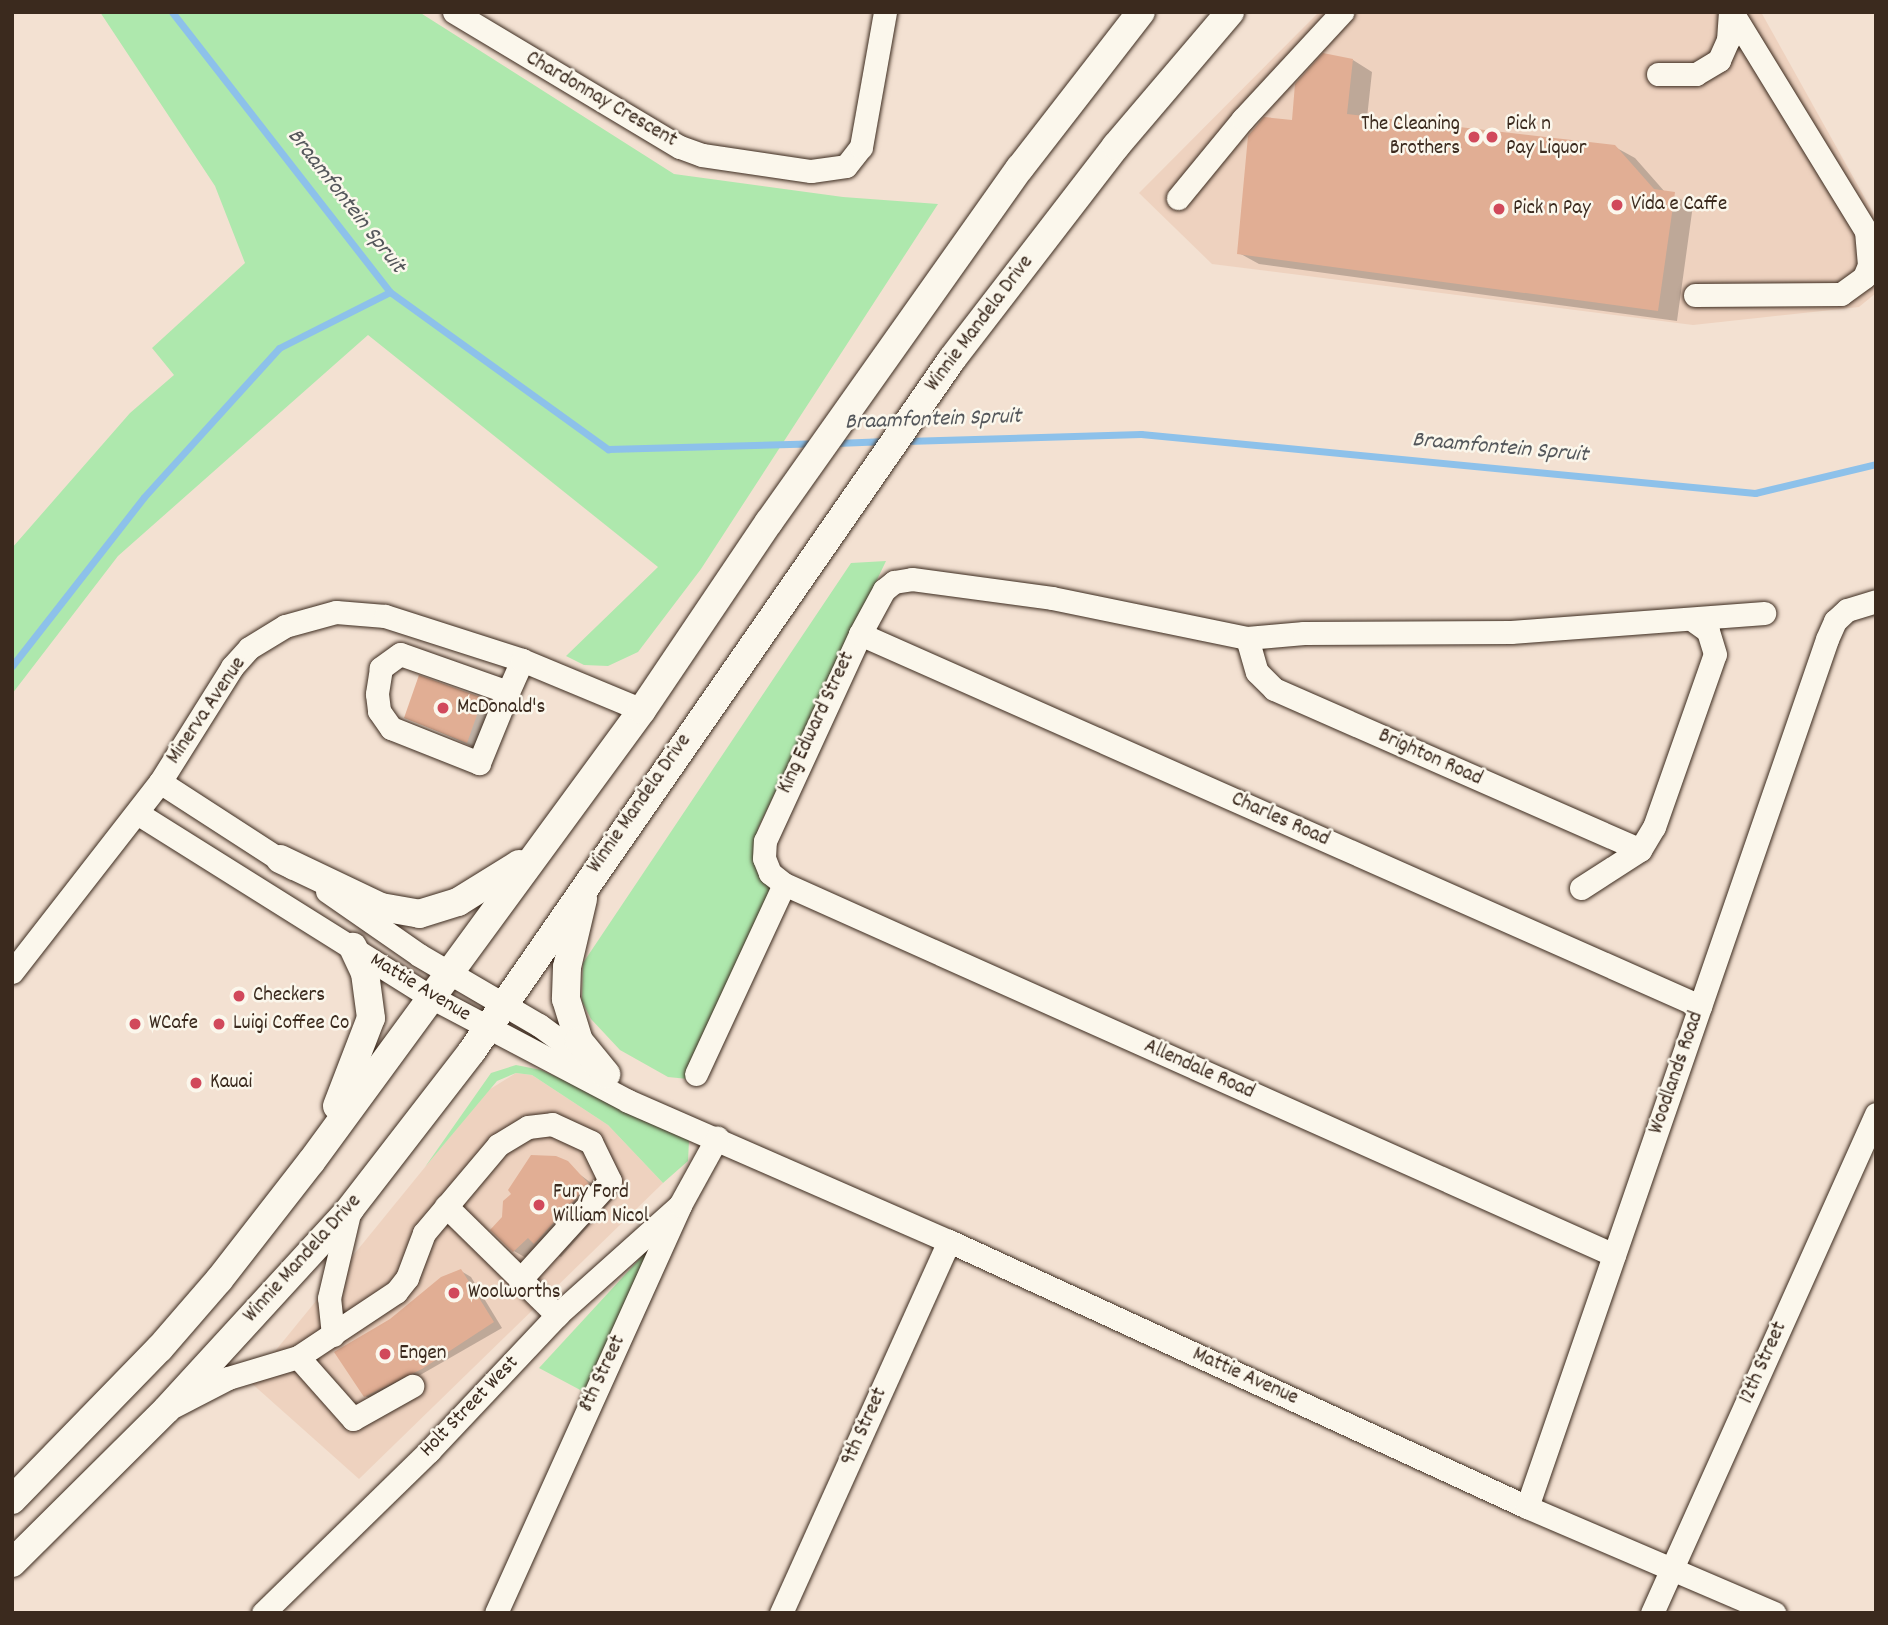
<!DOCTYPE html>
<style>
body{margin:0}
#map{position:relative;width:1888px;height:1625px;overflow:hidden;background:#f3e1d2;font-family:Dekko,sans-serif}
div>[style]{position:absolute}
.built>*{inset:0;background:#eed2bf}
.green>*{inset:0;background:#aee8ad}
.shadow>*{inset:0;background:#0003}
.stream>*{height:7px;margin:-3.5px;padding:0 3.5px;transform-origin:3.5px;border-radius:3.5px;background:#8dc1ea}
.building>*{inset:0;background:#e1ae94}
.roads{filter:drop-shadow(0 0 2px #3b2a1e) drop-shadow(0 0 2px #3b2a1e)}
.minor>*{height:23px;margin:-11.5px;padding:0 11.5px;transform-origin:11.5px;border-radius:11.5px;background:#fbf7ec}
.major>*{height:28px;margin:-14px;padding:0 14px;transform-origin:14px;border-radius:14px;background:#fbf7ec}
.dots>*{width:19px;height:19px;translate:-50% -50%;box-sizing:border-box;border:4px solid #fbf7ec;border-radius:50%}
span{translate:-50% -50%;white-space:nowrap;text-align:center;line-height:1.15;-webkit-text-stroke:5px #fbf7ec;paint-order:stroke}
.street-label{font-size:21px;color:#3b2a1e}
.poi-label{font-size:21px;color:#3b2a1e}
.right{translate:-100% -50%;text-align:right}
.left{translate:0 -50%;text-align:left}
.water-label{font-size:23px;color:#54575b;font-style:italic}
.frame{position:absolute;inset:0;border:14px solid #3b2a1e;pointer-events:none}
</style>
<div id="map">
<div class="built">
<div style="clip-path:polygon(1319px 12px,1761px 12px,1876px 218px,1876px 293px,1859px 307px,1693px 325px,1212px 264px,1139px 193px)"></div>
<div style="clip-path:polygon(516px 1073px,532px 1075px,608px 1125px,663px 1183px,359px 1479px,250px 1382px,487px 1091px)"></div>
</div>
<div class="green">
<div style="clip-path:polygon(100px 12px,419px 12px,674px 174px,843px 197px,938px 204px,701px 569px,638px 652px,608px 666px,584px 665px,566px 656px,658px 567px,368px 335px,118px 556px,12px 694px,12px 548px,130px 413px,174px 375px,152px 348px,245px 263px,215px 186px)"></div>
<div style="clip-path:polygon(886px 561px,758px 828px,757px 853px,775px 898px,688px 1079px,668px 1077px,620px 1050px,591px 1019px,582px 1001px,583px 963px,851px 563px)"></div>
<div style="clip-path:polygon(516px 1065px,541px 1070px,680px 1131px,689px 1141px,688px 1161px,663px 1183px,608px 1125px,532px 1075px,516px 1073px,497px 1081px,425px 1167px,491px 1073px)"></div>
<div style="clip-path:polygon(656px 1241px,584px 1392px,539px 1368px)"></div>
</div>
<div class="shadow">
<div style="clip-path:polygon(1353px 60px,1372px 72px,1367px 118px,1615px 147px,1635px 158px,1665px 192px,1693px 205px,1677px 321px,1259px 264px,1239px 253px,1294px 122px)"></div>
<div style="clip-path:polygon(482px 700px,501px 711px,486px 753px,406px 717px)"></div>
<div style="clip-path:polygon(532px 1157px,556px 1157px,613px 1199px,561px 1257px,553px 1253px,540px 1266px,514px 1251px,493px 1230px,504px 1217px,514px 1194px,510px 1190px)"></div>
<div style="clip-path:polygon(461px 1271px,471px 1277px,502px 1328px,375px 1401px,365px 1396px)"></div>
</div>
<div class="stream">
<div style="left:172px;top:12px;width:355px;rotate:52.1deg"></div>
<div style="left:390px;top:292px;width:269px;rotate:35.8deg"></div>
<div style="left:608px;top:449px;width:209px;rotate:-1.6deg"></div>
<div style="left:906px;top:441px;width:235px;rotate:-1.7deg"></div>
<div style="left:1141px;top:434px;width:617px;rotate:5.49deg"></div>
<div style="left:1755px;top:493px;width:124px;rotate:-13.5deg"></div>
<div style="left:836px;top:443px;width:51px;rotate:-2.2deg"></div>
<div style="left:12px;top:666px;width:214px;rotate:-52deg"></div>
<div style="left:144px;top:497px;width:201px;rotate:-47.8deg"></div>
<div style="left:279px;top:348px;width:124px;rotate:-26.8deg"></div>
</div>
<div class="building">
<div style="clip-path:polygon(1323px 53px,1353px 59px,1347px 114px,1615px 145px,1654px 189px,1675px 192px,1658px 311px,1237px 254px,1248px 136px,1264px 117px,1292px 120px,1295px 84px)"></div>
<div style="clip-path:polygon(419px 675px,483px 698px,467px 743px,404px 718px)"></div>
<div style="clip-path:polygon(531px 1155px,556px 1156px,568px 1161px,589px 1184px,534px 1244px,528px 1238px,513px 1252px,490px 1230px,502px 1217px,503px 1201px,511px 1194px,508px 1190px)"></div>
<div style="clip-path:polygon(461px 1269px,494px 1322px,422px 1369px,364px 1397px,334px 1352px,390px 1319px,441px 1277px)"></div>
</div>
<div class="roads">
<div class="minor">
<div style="left:454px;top:12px;width:263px;rotate:30.9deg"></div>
<div style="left:680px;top:147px;width:23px;rotate:20deg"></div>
<div style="left:702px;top:155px;width:110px;rotate:8.4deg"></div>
<div style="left:811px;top:171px;width:35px;rotate:-8deg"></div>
<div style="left:846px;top:166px;width:24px;rotate:-52deg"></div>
<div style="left:861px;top:147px;width:137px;rotate:-79.9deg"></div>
<div style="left:1658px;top:74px;width:38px"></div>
<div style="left:1696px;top:74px;width:27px;rotate:-31deg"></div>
<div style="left:1719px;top:60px;width:22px;rotate:-66deg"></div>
<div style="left:1728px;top:40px;width:28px;rotate:-86deg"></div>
<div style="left:1178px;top:198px;width:102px;rotate:-50.6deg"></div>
<div style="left:1243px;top:119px;width:146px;rotate:-47.2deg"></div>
<div style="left:1695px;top:295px;width:146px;rotate:-0.4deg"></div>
<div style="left:1841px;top:294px;width:29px;rotate:-36deg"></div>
<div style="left:1864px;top:277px;width:13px;rotate:-67deg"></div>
<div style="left:1869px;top:265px;width:34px;rotate:-95deg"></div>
<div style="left:1866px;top:231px;width:257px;rotate:-121.5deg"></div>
<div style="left:860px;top:634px;width:919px;rotate:23.89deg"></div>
<div style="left:1247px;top:638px;width:35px;rotate:74deg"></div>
<div style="left:1257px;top:672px;width:24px;rotate:45deg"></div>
<div style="left:1274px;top:689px;width:400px;rotate:23.7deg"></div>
<div style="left:508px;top:692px;width:114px;rotate:-160.6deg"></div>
<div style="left:400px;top:654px;width:24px;rotate:144deg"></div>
<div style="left:381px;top:668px;width:26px;rotate:99deg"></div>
<div style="left:377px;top:694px;width:17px;rotate:83deg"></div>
<div style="left:379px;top:711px;width:21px;rotate:55deg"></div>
<div style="left:391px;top:728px;width:95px;rotate:21.7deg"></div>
<div style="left:479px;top:763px;width:77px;rotate:-67.8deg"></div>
<div style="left:508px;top:692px;width:35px;rotate:-66deg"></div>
<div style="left:160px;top:782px;width:158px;rotate:32.9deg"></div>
<div style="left:137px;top:813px;width:345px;rotate:32.1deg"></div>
<div style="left:429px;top:996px;width:225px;rotate:27.8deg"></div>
<div style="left:628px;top:1101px;width:350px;rotate:23.6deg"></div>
<div style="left:949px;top:1241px;width:636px;rotate:24.71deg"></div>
<div style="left:1527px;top:1507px;width:269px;rotate:23.2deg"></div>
<div style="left:1581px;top:888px;width:70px;rotate:-32.8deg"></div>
<div style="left:1640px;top:850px;width:27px;rotate:-59deg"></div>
<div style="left:1654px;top:827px;width:183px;rotate:-70.6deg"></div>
<div style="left:1715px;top:654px;width:24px;rotate:-107deg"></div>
<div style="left:1708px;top:631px;width:19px;rotate:-144deg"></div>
<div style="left:327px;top:891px;width:112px;rotate:34.8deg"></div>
<div style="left:419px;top:955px;width:139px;rotate:30.3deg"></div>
<div style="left:539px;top:1025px;width:64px;rotate:36.2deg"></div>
<div style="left:12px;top:972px;width:241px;rotate:-52.1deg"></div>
<div style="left:160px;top:782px;width:136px;rotate:-57.9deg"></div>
<div style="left:232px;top:667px;width:25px;rotate:-48deg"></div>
<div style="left:249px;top:648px;width:42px;rotate:-31.4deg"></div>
<div style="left:285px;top:626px;width:53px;rotate:-15.4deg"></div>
<div style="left:336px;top:612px;width:49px;rotate:4.7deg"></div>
<div style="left:385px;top:616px;width:144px;rotate:17.8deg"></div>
<div style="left:522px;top:660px;width:130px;rotate:22.6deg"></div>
<div style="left:696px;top:1074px;width:209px;rotate:-65.1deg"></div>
<div style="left:446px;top:1206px;width:156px;rotate:44.5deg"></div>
<div style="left:1614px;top:1255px;width:909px;rotate:-155.92deg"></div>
<div style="left:784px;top:884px;width:18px;rotate:-142deg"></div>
<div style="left:770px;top:873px;width:16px;rotate:-112deg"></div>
<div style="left:764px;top:858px;width:17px;rotate:-87deg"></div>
<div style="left:765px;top:841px;width:228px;rotate:-65.3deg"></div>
<div style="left:860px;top:634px;width:50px;rotate:-61.4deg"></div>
<div style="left:884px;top:590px;width:13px;rotate:-39deg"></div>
<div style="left:894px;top:582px;width:18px;rotate:-9deg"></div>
<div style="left:912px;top:579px;width:141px;rotate:7.7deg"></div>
<div style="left:1052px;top:598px;width:199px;rotate:11.6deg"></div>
<div style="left:1247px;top:638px;width:57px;rotate:-5deg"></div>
<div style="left:1304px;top:633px;width:207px;rotate:-0.3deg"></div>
<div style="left:1511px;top:632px;width:254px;rotate:-4.3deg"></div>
<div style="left:333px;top:1335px;width:37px;rotate:-96deg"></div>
<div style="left:329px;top:1298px;width:91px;rotate:-76.7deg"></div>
<div style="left:298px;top:1357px;width:83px;rotate:48.4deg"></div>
<div style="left:353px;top:1419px;width:68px;rotate:-29.2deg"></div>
<div style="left:174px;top:1406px;width:61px;rotate:-27.4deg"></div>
<div style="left:228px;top:1378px;width:73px;rotate:-16.7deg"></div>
<div style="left:298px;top:1357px;width:118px;rotate:-33.6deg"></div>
<div style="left:396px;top:1292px;width:18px;rotate:-52deg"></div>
<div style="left:407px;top:1278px;width:48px;rotate:-69.3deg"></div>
<div style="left:424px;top:1233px;width:115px;rotate:-49.9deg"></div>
<div style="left:498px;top:1145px;width:35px;rotate:-31deg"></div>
<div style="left:528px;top:1127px;width:24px;rotate:-7deg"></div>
<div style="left:552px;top:1124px;width:43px;rotate:24.8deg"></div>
<div style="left:591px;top:1142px;width:43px;rotate:64deg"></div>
<div style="left:610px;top:1181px;width:134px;rotate:132.3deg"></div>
<div style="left:1527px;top:1507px;width:918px;rotate:-70.93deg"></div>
<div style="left:1827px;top:639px;width:20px;rotate:-66deg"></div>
<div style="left:1835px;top:621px;width:16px;rotate:-43deg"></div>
<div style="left:1847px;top:610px;width:30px;rotate:-17deg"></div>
<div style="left:263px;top:1613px;width:232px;rotate:-44.3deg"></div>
<div style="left:429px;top:1451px;width:187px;rotate:-46.7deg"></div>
<div style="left:557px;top:1315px;width:165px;rotate:-41.8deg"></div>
<div style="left:496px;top:1613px;width:448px;rotate:-65.7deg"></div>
<div style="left:680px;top:1205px;width:77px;rotate:-61.1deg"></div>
<div style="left:781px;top:1613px;width:408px;rotate:-65.7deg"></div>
<div style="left:1652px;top:1613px;width:547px;rotate:-65.82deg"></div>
</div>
<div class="major">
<div style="left:280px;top:859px;width:112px;rotate:25.4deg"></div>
<div style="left:381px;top:907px;width:39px;rotate:10deg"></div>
<div style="left:419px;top:914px;width:41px;rotate:-17.1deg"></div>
<div style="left:458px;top:902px;width:72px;rotate:-31.9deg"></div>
<div style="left:583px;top:899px;width:70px;rotate:103.2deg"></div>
<div style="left:567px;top:967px;width:32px;rotate:92deg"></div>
<div style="left:566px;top:999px;width:44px;rotate:72.8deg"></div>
<div style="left:579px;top:1041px;width:43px;rotate:50.7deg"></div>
<div style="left:337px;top:1106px;width:94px;rotate:-68.9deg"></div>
<div style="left:371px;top:1018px;width:45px;rotate:-97.6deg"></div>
<div style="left:365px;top:973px;width:29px;rotate:-115deg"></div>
<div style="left:12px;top:1500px;width:212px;rotate:-45.8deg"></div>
<div style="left:160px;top:1348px;width:90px;rotate:-49.1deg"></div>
<div style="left:219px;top:1280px;width:150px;rotate:-52.1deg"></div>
<div style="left:311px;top:1162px;width:560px;rotate:-53.78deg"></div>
<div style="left:642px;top:710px;width:227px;rotate:-56deg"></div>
<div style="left:769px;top:522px;width:434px;rotate:-54.7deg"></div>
<div style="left:1020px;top:168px;width:197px;rotate:-52.2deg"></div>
<div style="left:12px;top:1563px;width:218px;rotate:-44.8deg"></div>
<div style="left:167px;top:1409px;width:271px;rotate:-47.5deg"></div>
<div style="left:350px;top:1209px;width:200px;rotate:-52.3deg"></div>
<div style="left:472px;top:1051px;width:842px;rotate:-55.25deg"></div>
<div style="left:952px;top:359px;width:269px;rotate:-52.4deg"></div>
<div style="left:1116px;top:146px;width:176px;rotate:-49.6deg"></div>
</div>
</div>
<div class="dots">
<div style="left:1474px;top:137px;background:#d1495b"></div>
<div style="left:1492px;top:137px;background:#d1495b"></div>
<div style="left:1617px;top:205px;background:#d1495b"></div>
<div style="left:1499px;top:209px;background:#d1495b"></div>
<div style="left:443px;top:708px;background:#d1495b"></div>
<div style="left:239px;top:996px;background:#d1495b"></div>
<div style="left:135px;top:1024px;background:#d1495b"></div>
<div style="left:219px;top:1024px;background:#d1495b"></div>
<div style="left:196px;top:1083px;background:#d1495b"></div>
<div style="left:539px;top:1205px;background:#d1495b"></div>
<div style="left:454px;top:1293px;background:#d1495b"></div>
<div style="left:385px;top:1354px;background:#d1495b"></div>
</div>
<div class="street-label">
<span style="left:601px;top:100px;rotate:30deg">Chardonnay Crescent</span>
<span style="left:980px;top:324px;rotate:-53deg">Winnie Mandela Drive</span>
<span style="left:207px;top:711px;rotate:-56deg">Minerva Avenue</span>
<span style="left:817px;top:723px;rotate:-65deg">King Edward Street</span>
<span style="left:1430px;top:758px;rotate:24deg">Brighton Road</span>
<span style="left:640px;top:804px;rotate:-55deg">Winnie Mandela Drive</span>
<span style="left:1280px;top:820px;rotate:24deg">Charles Road</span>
<span style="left:420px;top:988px;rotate:31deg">Mattie Avenue</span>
<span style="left:1199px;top:1070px;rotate:24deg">Allendale Road</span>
<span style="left:1677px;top:1073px;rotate:-71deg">Woodlands Road</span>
<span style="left:303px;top:1259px;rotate:-48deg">Winnie Mandela Drive</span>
<span style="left:1764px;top:1363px;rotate:-66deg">12th Street</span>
<span style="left:603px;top:1374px;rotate:-65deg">8th Street</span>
<span style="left:1245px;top:1377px;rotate:24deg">Mattie Avenue</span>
<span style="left:470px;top:1407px;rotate:-46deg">Holt Street West</span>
<span style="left:865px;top:1427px;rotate:-66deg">9th Street</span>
</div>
<div class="poi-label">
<span class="right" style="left:1460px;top:137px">The Cleaning<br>Brothers</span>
<span class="left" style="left:1506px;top:137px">Pick n<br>Pay Liquor</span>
<span class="left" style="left:1631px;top:205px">Vida e Caffe</span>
<span class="left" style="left:1513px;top:209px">Pick n Pay</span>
<span class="left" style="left:457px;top:708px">McDonald's</span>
<span class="left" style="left:253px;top:996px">Checkers</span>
<span class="left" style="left:149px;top:1024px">WCafe</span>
<span class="left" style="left:233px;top:1024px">Luigi Coffee Co</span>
<span class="left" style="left:210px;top:1083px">Kauai</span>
<span class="left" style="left:553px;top:1205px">Fury Ford<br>William Nicol</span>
<span class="left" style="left:468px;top:1293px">Woolworths</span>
<span class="left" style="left:399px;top:1354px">Engen</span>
</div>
<div class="water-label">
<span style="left:345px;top:202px;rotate:52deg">Braamfontein Spruit</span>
<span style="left:933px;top:421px;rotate:-2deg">Braamfontein Spruit</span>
<span style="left:1500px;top:449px;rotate:5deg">Braamfontein Spruit</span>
</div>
<div class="frame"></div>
</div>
